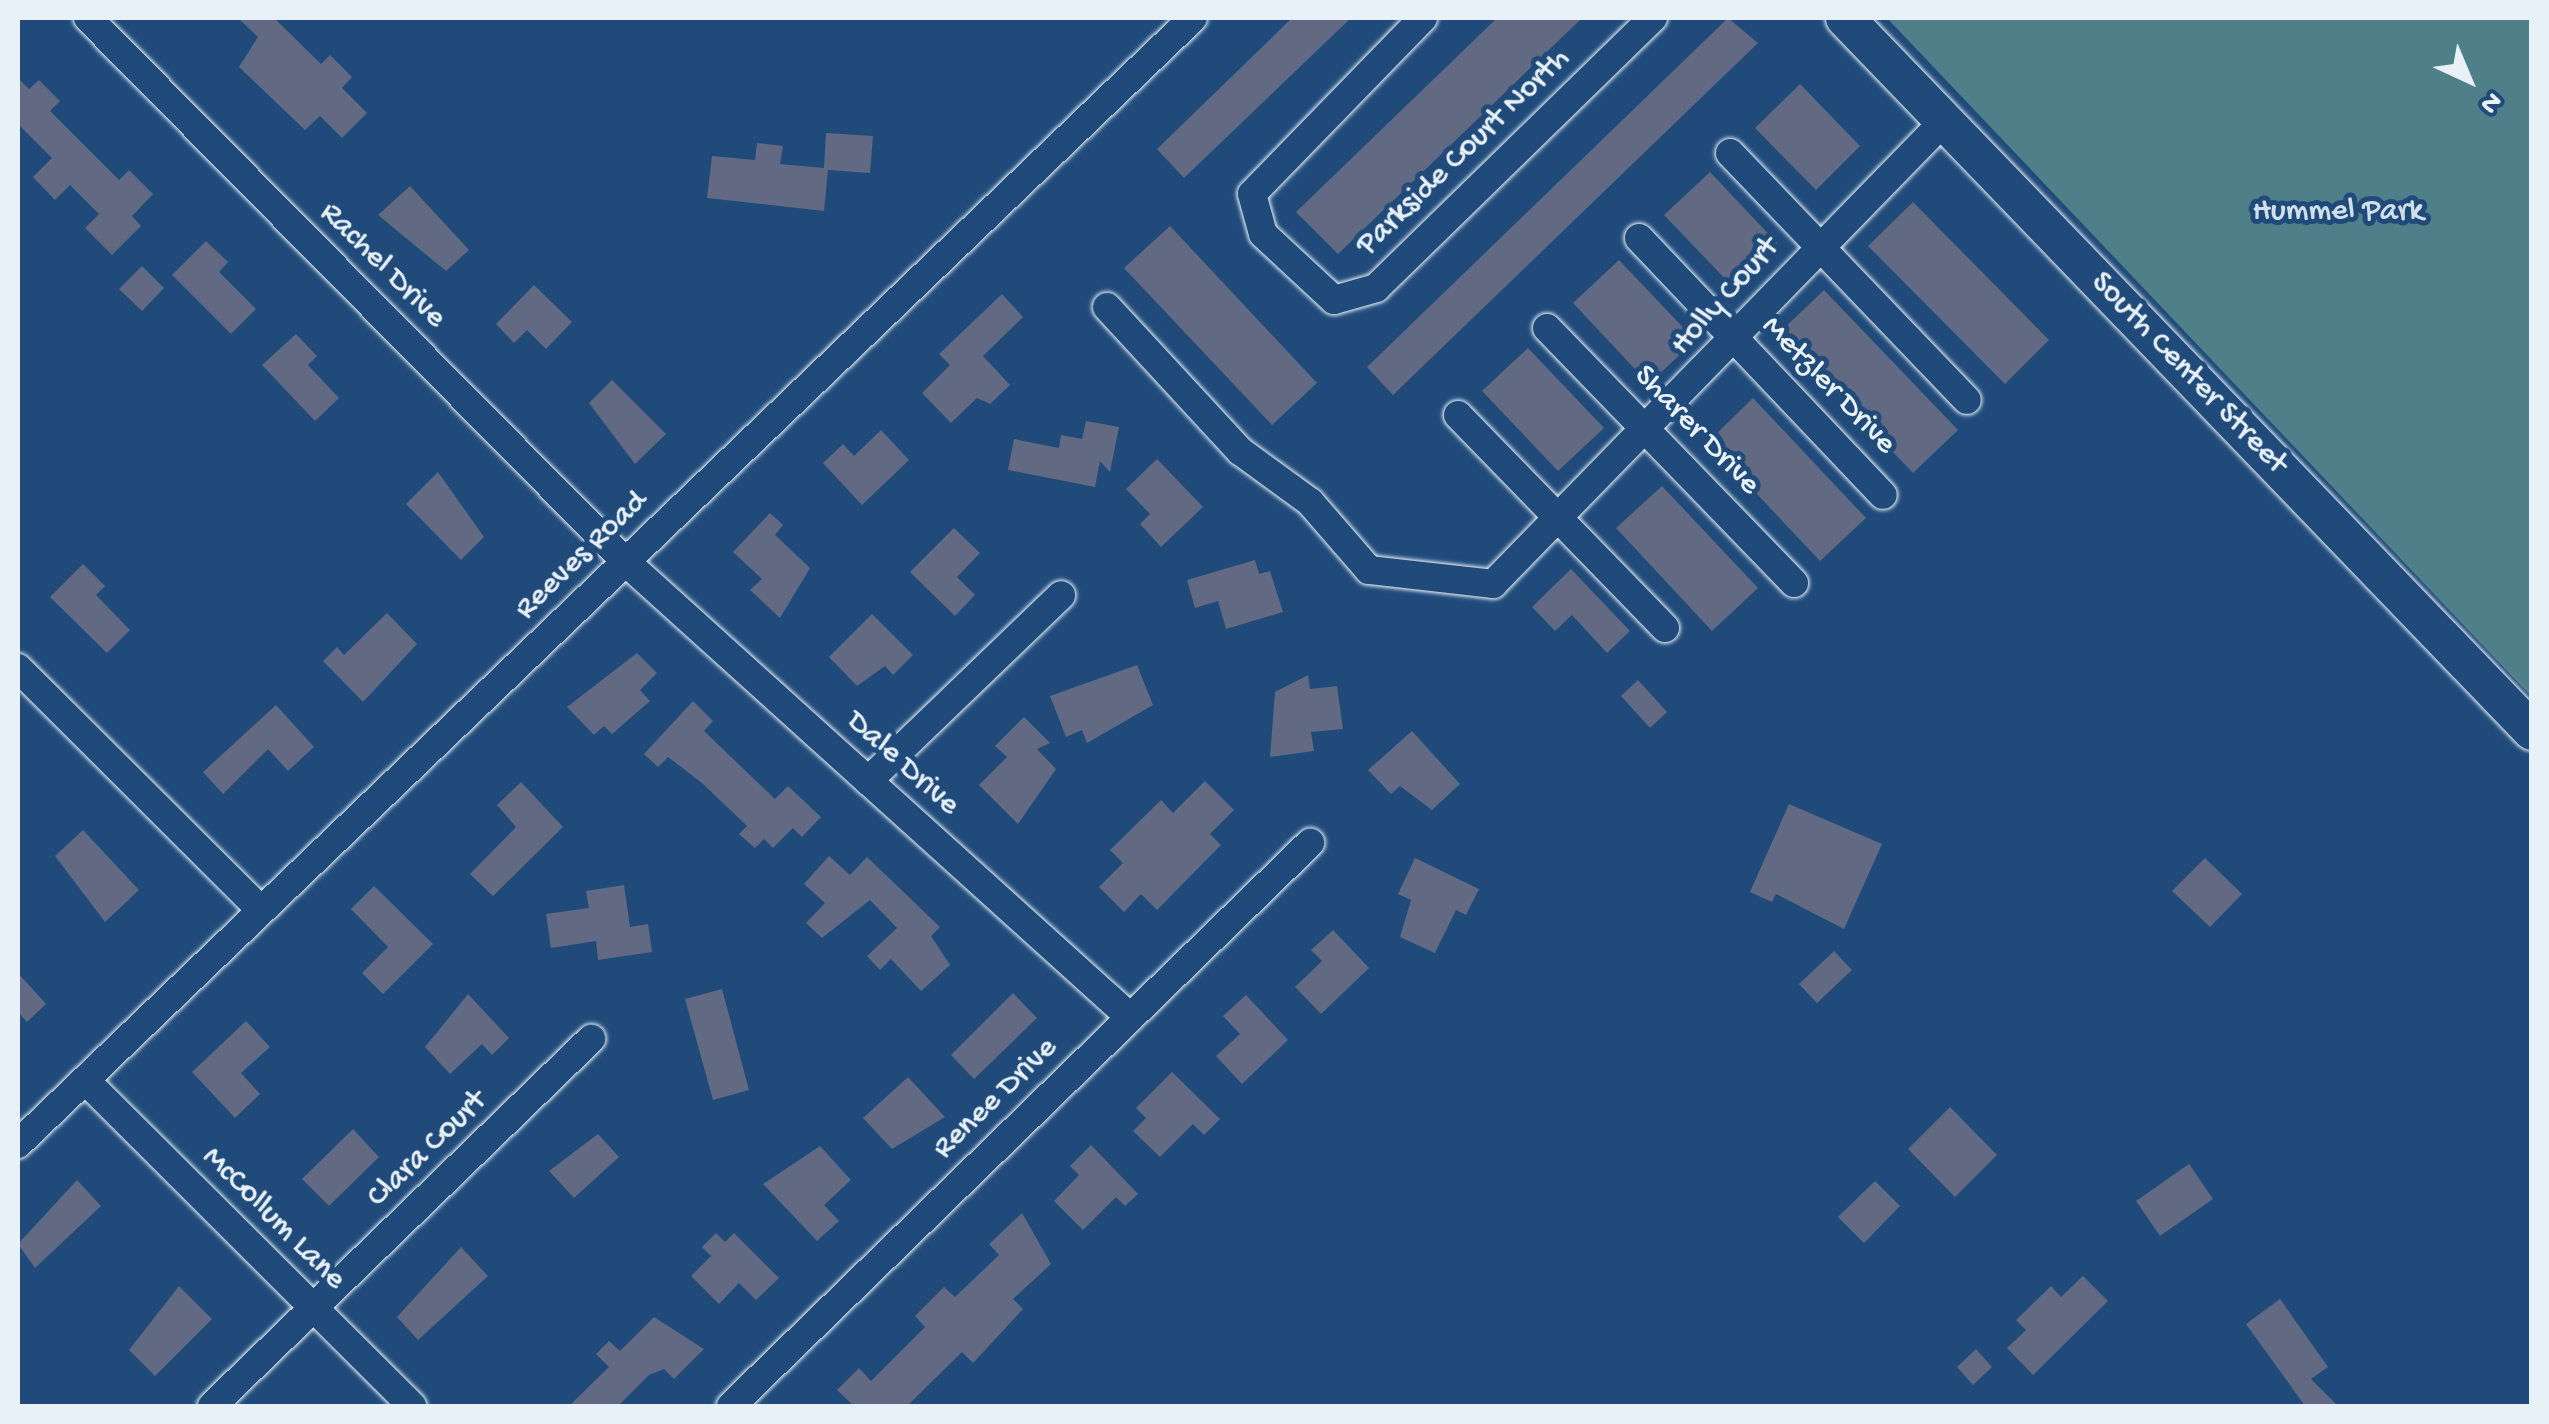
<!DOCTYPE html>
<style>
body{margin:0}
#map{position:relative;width:2549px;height:1424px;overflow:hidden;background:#1f4a7a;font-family:"Gochi Hand",sans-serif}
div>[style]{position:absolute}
.green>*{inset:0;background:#4f808a}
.building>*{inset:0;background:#616a82}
.roads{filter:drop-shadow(0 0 2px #e8f1f8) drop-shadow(0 0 2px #e8f1f8)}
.minor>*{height:28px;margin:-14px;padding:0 14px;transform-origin:14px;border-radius:14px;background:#1f4a7a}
.secondary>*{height:38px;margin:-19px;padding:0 19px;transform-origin:19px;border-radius:19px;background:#1f4a7a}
span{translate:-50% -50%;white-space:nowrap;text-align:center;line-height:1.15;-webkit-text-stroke:10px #1f4a7a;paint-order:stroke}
.street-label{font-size:32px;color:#e8f1f8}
.park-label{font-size:32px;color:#d1e0e8}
.frame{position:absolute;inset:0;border:20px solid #e8f1f8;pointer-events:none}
.north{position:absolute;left:2419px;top:30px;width:100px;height:100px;-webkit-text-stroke:8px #1f4a7a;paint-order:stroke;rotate:136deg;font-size:28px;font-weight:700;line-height:40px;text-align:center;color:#e8f1f8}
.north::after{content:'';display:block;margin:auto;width:35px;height:45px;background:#e8f1f8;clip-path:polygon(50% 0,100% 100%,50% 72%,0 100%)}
</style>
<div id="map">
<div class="green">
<div style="clip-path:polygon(1887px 18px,2531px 18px,2531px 696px)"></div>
</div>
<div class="building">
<div style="clip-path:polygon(238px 18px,274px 18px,321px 64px,330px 55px,352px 77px,342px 88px,367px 113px,342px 138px,320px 116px,305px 130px,239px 67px,258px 37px)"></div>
<div style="clip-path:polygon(1292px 18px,1351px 18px,1184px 178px,1157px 149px)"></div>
<div style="clip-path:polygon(1497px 18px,1582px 18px,1338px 254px,1296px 212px)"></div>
<div style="clip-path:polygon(1728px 18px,1758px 43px,1393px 395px,1367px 367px)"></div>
<div style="clip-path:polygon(18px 78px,29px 89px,39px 80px,60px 101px,50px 111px,119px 180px,129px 170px,153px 194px,132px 216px,141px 226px,112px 255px,85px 228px,99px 214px,70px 185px,55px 200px,33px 177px,52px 158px,18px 124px)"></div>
<div style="clip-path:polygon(1800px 84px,1860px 146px,1816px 190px,1755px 128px)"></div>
<div style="clip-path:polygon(826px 133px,873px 136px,870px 173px,828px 170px,824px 211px,707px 198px,712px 156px,755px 160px,757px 143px,783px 146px,780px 164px,824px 168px)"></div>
<div style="clip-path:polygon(1710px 172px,1777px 243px,1732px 286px,1664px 215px)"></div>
<div style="clip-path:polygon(410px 186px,469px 250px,446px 271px,378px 215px)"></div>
<div style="clip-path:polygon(1913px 202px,2049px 340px,2005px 384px,1868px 246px)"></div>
<div style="clip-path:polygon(1170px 226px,1317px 383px,1272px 425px,1124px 268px)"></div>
<div style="clip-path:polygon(206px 241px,228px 262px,219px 272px,256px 309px,231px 334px,172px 275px)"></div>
<div style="clip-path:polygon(1619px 260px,1695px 340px,1649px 384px,1573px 303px)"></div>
<div style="clip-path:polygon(142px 266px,164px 288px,142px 311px,119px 289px)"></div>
<div style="clip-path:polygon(534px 285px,572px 322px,546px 349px,527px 330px,514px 343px,496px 324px)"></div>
<div style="clip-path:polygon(1824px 290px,1958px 430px,1913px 473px,1779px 333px)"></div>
<div style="clip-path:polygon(1002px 294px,1023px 317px,983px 356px,1010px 385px,990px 404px,977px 398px,951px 423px,922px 393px,950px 365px,939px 354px)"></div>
<div style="clip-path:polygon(296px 334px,317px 356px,308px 365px,339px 398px,315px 421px,262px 365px)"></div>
<div style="clip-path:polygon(1528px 348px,1604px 428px,1558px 471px,1482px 391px)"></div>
<div style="clip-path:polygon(612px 380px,666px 434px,635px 464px,589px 403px)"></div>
<div style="clip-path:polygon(1753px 398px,1866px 518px,1820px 561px,1708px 442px)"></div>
<div style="clip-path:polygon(1086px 421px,1119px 427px,1110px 472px,1100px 461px,1095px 487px,1008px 470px,1014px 439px,1059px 448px,1061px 435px,1082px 439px)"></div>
<div style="clip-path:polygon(881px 430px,909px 460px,862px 505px,823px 463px,843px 444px,854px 456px)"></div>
<div style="clip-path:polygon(1157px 459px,1203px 507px,1161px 547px,1140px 524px,1150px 514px,1126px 489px)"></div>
<div style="clip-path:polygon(438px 472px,484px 537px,461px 560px,406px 504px)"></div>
<div style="clip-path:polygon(1662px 486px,1758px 588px,1712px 631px,1616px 528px)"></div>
<div style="clip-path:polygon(770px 513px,783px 525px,775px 535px,810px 568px,780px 618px,750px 590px,762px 579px,733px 552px)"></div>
<div style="clip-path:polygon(954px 528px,980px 553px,957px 577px,975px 595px,955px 616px,910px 572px)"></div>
<div style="clip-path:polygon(1255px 560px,1259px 574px,1270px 571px,1283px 612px,1226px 629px,1218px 601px,1195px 608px,1187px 580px)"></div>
<div style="clip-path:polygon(83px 564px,105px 586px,96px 595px,130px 630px,107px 653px,50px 597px)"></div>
<div style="clip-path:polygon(1571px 569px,1630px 631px,1607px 653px,1572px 615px,1555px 631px,1532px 607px)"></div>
<div style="clip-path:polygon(387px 613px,417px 644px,363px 702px,323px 661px,337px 647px,344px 655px)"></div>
<div style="clip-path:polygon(872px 614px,913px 655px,893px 675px,885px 666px,857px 686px,829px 657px)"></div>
<div style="clip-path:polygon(637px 653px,657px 673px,640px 690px,650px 701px,612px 734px,604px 726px,594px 735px,567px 707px)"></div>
<div style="clip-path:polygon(1137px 665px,1153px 705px,1087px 743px,1082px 730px,1066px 737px,1050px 696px)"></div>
<div style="clip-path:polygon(1308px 675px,1310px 689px,1337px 686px,1343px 729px,1311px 732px,1314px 751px,1270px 757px,1275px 692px)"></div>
<div style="clip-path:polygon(1638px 680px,1667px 712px,1650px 728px,1621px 696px)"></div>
<div style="clip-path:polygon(693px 701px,713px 721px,704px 731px,775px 799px,788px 786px,821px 817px,802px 837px,793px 828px,773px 848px,764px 839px,755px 848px,739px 834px,747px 826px,702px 783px,668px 757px,658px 767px,644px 754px)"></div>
<div style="clip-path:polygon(276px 705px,314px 747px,288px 771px,268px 749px,223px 794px,203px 772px)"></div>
<div style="clip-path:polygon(1024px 717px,1050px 743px,1037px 749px,1056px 769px,1018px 824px,979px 785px,1007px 757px,995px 746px)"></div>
<div style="clip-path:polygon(1412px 731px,1460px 784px,1432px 810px,1400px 786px,1391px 794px,1368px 770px)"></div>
<div style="clip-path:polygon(1205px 781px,1234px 810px,1210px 834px,1221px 845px,1157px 910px,1141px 894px,1124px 912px,1099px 887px,1123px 863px,1110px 850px,1161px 800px,1173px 813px)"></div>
<div style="clip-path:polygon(521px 782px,563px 827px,493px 896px,470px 874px,516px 827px,497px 805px)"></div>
<div style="clip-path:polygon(1789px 804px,1882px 844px,1844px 929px,1776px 894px,1772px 902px,1750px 892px)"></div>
<div style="clip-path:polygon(83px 830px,139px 890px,105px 922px,55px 856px)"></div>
<div style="clip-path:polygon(829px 856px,850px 875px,867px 857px,940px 927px,931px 936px,950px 965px,921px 991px,891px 959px,880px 970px,867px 956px,897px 928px,870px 900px,822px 938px,806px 923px,825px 903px,804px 884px)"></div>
<div style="clip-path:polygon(1415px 858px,1479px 889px,1466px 915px,1456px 910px,1435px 953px,1400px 937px,1411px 900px,1398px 894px)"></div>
<div style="clip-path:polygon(2205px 858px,2242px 894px,2210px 927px,2172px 891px)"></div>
<div style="clip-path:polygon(624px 885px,630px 927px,648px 924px,652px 952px,598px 960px,596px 941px,551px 948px,546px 914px,589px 908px,586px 891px)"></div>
<div style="clip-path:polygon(374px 886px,433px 944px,383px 994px,362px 973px,388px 947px,351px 909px)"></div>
<div style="clip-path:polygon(1333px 930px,1369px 968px,1321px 1014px,1295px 987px,1322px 961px,1311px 950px)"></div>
<div style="clip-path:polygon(1834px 951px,1852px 970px,1817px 1003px,1799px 984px)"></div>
<div style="clip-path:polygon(18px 973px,46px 1004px,27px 1022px,18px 1012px)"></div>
<div style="clip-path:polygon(722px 989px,749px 1090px,713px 1100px,685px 999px)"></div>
<div style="clip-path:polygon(1013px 993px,1037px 1018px,974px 1079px,951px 1055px)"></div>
<div style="clip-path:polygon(468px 994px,509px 1038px,492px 1055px,482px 1044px,450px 1074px,425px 1047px)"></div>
<div style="clip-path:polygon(1246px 995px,1288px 1040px,1242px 1084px,1216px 1056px,1240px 1034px,1223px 1016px)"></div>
<div style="clip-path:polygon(246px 1021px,270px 1047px,241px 1073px,260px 1094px,235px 1118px,192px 1072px)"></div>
<div style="clip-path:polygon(1172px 1072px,1220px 1119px,1204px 1135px,1193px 1124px,1160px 1157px,1133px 1131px,1146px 1118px,1136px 1108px)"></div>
<div style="clip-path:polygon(908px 1077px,945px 1117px,892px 1149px,863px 1118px)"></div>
<div style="clip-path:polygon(1950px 1107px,1997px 1155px,1955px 1197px,1908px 1149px)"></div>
<div style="clip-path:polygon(353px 1129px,379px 1157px,329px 1206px,302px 1179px)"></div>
<div style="clip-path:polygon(598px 1134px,619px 1157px,574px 1198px,549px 1171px)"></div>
<div style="clip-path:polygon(1091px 1145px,1138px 1194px,1125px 1206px,1116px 1197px,1083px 1230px,1054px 1201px,1079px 1175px,1070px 1166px)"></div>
<div style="clip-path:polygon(820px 1146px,851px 1180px,824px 1205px,839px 1221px,817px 1241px,763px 1184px)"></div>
<div style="clip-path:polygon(2189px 1164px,2213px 1199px,2160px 1236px,2136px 1201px)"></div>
<div style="clip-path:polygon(77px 1180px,101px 1206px,35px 1268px,18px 1244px)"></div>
<div style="clip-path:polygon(1875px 1181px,1900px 1206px,1864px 1243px,1838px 1217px)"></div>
<div style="clip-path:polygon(1022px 1213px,1051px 1264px,1013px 1299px,1023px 1309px,973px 1363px,962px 1352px,907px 1406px,854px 1406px,837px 1390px,859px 1368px,871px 1381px,925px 1327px,915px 1316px,944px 1287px,955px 1297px,999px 1255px,989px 1244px)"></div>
<div style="clip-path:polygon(716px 1233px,725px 1242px,734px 1233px,779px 1278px,756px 1300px,739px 1283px,719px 1304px,691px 1276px,711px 1256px,702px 1247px)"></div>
<div style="clip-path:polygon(461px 1247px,488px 1276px,418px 1340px,397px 1317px)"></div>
<div style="clip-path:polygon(2083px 1276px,2108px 1301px,2033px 1375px,2007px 1348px,2026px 1330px,2016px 1320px,2051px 1286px,2061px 1297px)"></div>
<div style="clip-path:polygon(179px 1286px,212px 1319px,155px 1376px,129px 1350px)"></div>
<div style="clip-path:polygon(2280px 1299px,2328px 1367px,2311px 1379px,2338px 1406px,2305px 1406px,2246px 1324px)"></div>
<div style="clip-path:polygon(654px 1317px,704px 1349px,674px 1379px,664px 1369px,649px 1375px,618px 1406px,569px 1406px,609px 1367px,596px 1354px,609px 1341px,620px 1351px)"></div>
<div style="clip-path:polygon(1976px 1349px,1992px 1367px,1973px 1385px,1957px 1367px)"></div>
</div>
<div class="roads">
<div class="minor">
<div style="left:88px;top:18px;width:767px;rotate:45.32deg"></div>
<div style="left:627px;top:563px;width:678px;rotate:42.07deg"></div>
<div style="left:1423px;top:18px;width:245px;rotate:134.2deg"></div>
<div style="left:1252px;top:194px;width:41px;rotate:74.6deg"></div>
<div style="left:1263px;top:234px;width:97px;rotate:42.9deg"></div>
<div style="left:1334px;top:300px;width:44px;rotate:-15.9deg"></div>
<div style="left:1376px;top:288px;width:387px;rotate:-44.3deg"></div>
<div style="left:1730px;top:153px;width:342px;rotate:46.2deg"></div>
<div style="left:1639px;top:238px;width:354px;rotate:46.5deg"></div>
<div style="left:1107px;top:307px;width:196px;rotate:47.3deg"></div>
<div style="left:1240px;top:451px;width:87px;rotate:36.1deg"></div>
<div style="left:1310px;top:502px;width:90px;rotate:49.1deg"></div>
<div style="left:1369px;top:570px;width:125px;rotate:6.4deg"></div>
<div style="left:1493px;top:584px;width:648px;rotate:-45.75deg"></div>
<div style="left:1547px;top:328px;width:355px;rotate:45.9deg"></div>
<div style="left:1458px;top:415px;width:297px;rotate:45.8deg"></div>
<div style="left:18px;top:668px;width:340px;rotate:44.9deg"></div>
<div style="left:868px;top:781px;width:268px;rotate:-43.9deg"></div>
<div style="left:85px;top:1080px;width:462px;rotate:44.9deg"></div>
<div style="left:18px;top:1144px;width:1627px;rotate:-43.78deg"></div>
<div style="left:212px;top:1406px;width:528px;rotate:-44.08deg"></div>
<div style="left:731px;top:1406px;width:808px;rotate:-44.2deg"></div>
</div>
<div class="secondary">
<div style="left:1845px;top:18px;width:990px;rotate:46.06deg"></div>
</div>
</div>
<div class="street-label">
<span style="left:1464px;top:153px;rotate:-44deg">Parkside Court North</span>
<span style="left:382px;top:266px;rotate:45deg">Rachel Drive</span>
<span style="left:1726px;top:297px;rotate:-48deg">Holly Court</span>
<span style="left:2188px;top:374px;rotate:46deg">South Center Street</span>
<span style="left:1828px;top:386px;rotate:46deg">Metzler Drive</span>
<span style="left:1696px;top:431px;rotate:46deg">Sharer Drive</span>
<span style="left:582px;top:556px;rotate:-44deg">Reeves Road</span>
<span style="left:902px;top:764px;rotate:42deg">Dale Drive</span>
<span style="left:996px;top:1099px;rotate:-44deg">Renee Drive</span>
<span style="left:428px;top:1150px;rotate:-44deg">Clara Court</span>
<span style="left:273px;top:1219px;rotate:45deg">McCollum Lane</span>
</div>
<div class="park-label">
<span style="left:2338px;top:212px">Hummel Park</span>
</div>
<div class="frame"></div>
<div class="north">N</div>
</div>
